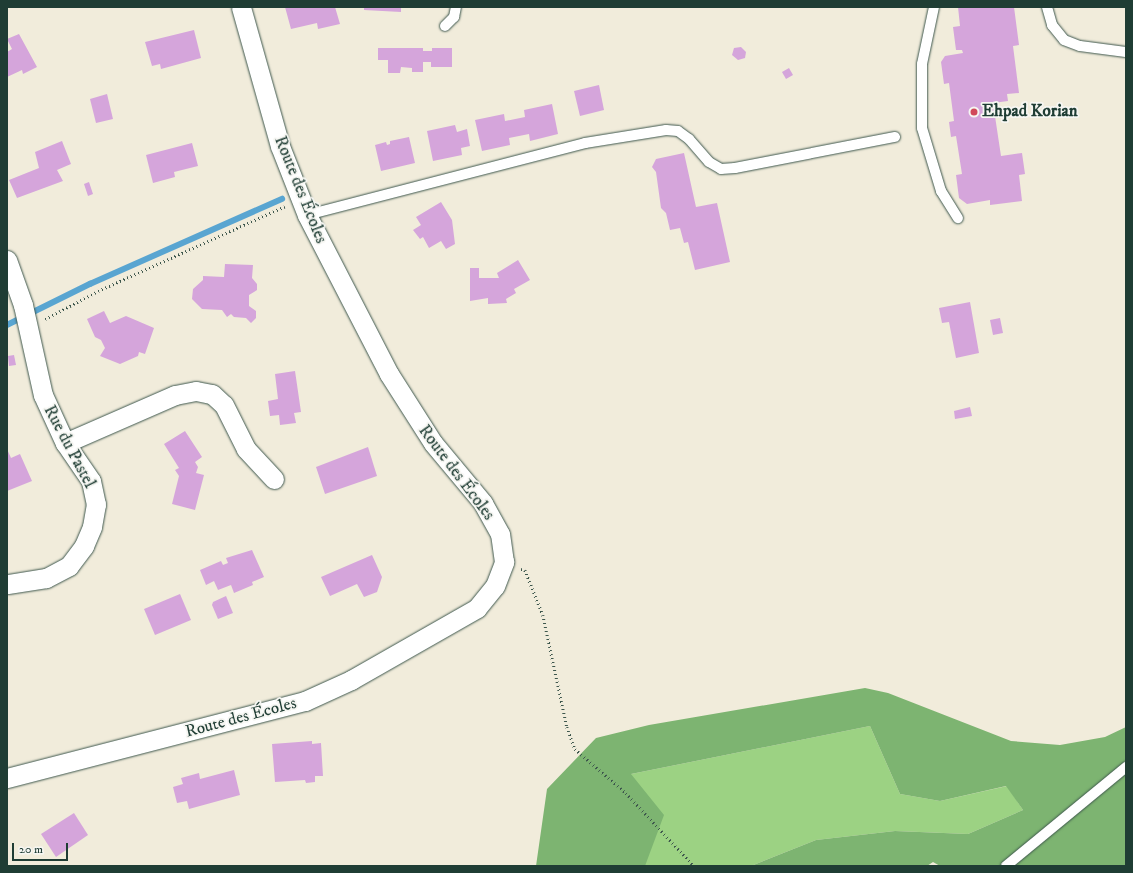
<!DOCTYPE html>
<meta charset="utf-8">
<style>
body{margin:0}
#map{position:relative;width:1133px;height:873px;overflow:hidden;background:#f1ecdb;font-family:"IM FELL DW Pica",serif}
div>[style]{position:absolute}
.green>*{inset:0;background:#9cd283}
.forest>*{inset:0;background:#7db471}
.stream>*{height:5.5px;margin:-2.75px;padding:0 2.75px;transform-origin:2.75px;border-radius:2.75px;background:#59a5d1}
.building>*{inset:0;background:#d5a5db}
.path>*{height:2.5px;margin-top:-1.25px;transform-origin:0;background:repeating-linear-gradient(90deg,#3e574d 0 1px,transparent 0 4px)}
.roads{filter:drop-shadow(0 0 1px #3e574d) drop-shadow(0 0 1px #3e574d)}
.service>*{height:10px;margin:-5px;padding:0 5px;transform-origin:5px;border-radius:5px;background:#fff}
.minor>*{height:19px;margin:-9.5px;padding:0 9.5px;transform-origin:9.5px;border-radius:9.5px;background:#fff}
.dots>*{width:11px;height:11px;translate:-50% -50%;box-sizing:border-box;border:2px solid #f6f6f2;border-radius:50%}
span{translate:-50% -50%;white-space:nowrap;text-align:center;line-height:1.15;-webkit-text-stroke:3.5px #f6f6f2;paint-order:stroke}
.poi-label{font-size:17px;color:#1f3d34;font-weight:700}
.left{translate:0 -50%;text-align:left}
.street-label{font-size:17px;color:#1f3d34}
.frame{position:absolute;inset:0;border:8px solid #1f3d34;pointer-events:none}
.scale{position:absolute;left:12px;top:843px;width:56px;height:18px;box-sizing:border-box;border:2px solid #1f3d34;border-top:0;padding-left:5px;font-size:12px;line-height:14px;white-space:nowrap;color:#1f3d34;-webkit-text-stroke:3px #f6f6f2;paint-order:stroke}
</style>
<div id="map">
<div class="green">
<div style="clip-path:polygon(870px 726px,900px 794px,940px 801px,1007px 786px,1023px 810px,968px 834px,895px 831px,816px 840px,751px 866px,645px 866px,631px 774px)"></div>
</div>
<div class="forest">
<div style="clip-path:polygon(865px 688px,888px 693px,1011px 741px,1060px 745px,1105px 737px,1126px 727px,1126px 866px,940px 866px,933px 862px,927px 866px,751px 866px,816px 840px,895px 831px,968px 834px,1023px 810px,1006px 786px,940px 801px,900px 794px,870px 726px,631px 774px,664px 815px,645px 866px,536px 866px,547px 789px,596px 738px,649px 725px)"></div>
</div>
<div class="stream">
<div style="left:7px;top:325px;width:93px;rotate:-26.3deg"></div>
<div style="left:90px;top:284px;width:210px;rotate:-23.9deg"></div>
</div>
<div class="building">
<div style="clip-path:polygon(285px 7px,335px 7px,340px 24px,318px 29px,317px 23px,291px 29px)"></div>
<div style="clip-path:polygon(364px 7px,401px 7px,401px 12px,364px 10px)"></div>
<div style="clip-path:polygon(958px 7px,1014px 7px,1019px 45px,1013px 46px,1019px 93px,1007px 94px,1008px 101px,993px 103px,1001px 156px,1022px 153px,1025px 174px,1019px 175px,1022px 201px,990px 205px,990px 200px,967px 204px,959px 198px,956px 175px,962px 174px,956px 136px,951px 137px,949px 122px,954px 121px,949px 83px,944px 84px,941px 62px,945px 56px,963px 53px,962px 50px,956px 50px,953px 27px,960px 26px)"></div>
<div style="clip-path:polygon(194px 30px,201px 58px,161px 69px,160px 64px,152px 66px,145px 42px)"></div>
<div style="clip-path:polygon(19px 34px,37px 67px,23px 74px,22px 70px,7px 77px,7px 52px,12px 49px,7px 39px)"></div>
<div style="clip-path:polygon(741px 47px,746px 52px,745px 58px,738px 60px,732px 55px,734px 48px)"></div>
<div style="clip-path:polygon(378px 48px,423px 48px,423px 51px,432px 51px,432px 48px,452px 48px,452px 67px,431px 67px,431px 62px,423px 62px,423px 72px,412px 72px,412px 68px,401px 67px,400px 73px,388px 73px,388px 60px,378px 60px)"></div>
<div style="clip-path:polygon(789px 68px,793px 75px,786px 79px,782px 72px)"></div>
<div style="clip-path:polygon(599px 85px,604px 110px,580px 116px,574px 91px)"></div>
<div style="clip-path:polygon(107px 94px,113px 119px,96px 123px,90px 99px)"></div>
<div style="clip-path:polygon(552px 104px,558px 134px,530px 141px,529px 134px,509px 138px,510px 145px,482px 151px,475px 120px,504px 114px,505px 121px,525px 117px,524px 110px)"></div>
<div style="clip-path:polygon(455px 125px,457px 132px,467px 129px,470px 146px,461px 148px,462px 155px,433px 161px,427px 131px)"></div>
<div style="clip-path:polygon(409px 137px,415px 163px,381px 171px,375px 145px,386px 142px,387px 145px,390px 144px,390px 141px)"></div>
<div style="clip-path:polygon(62px 141px,71px 164px,57px 170px,63px 181px,17px 198px,9px 180px,39px 168px,35px 152px)"></div>
<div style="clip-path:polygon(192px 143px,198px 166px,174px 172px,175px 177px,153px 183px,146px 155px)"></div>
<div style="clip-path:polygon(684px 153px,696px 207px,717px 203px,730px 262px,695px 270px,688px 242px,684px 243px,680px 228px,670px 230px,666px 213px,661px 208px,656px 172px,652px 167px,656px 159px)"></div>
<div style="clip-path:polygon(89px 182px,93px 194px,88px 196px,84px 184px)"></div>
<div style="clip-path:polygon(441px 202px,452px 220px,455px 244px,446px 249px,441px 241px,429px 248px,423px 237px,420px 239px,413px 230px,421px 225px,416px 217px)"></div>
<div style="clip-path:polygon(518px 260px,530px 280px,514px 289px,516px 293px,506px 299px,507px 303px,488px 304px,488px 298px,470px 301px,470px 268px,479px 268px,479px 278px,499px 278px,497px 273px)"></div>
<div style="clip-path:polygon(225px 264px,253px 265px,252px 278px,257px 284px,257px 290px,249px 295px,249px 306px,256px 311px,256px 318px,251px 323px,246px 318px,234px 317px,231px 314px,227px 317px,222px 310px,202px 309px,192px 299px,193px 289px,203px 280px,203px 276px,224px 277px)"></div>
<div style="clip-path:polygon(970px 302px,979px 353px,956px 358px,949px 322px,942px 323px,939px 308px)"></div>
<div style="clip-path:polygon(104px 311px,110px 323px,126px 316px,154px 328px,145px 354px,139px 352px,138px 356px,120px 364px,100px 356px,105px 348px,101px 340px,95px 337px,87px 319px)"></div>
<div style="clip-path:polygon(1000px 318px,1003px 333px,993px 335px,990px 320px)"></div>
<div style="clip-path:polygon(14px 355px,16px 365px,9px 366px,8px 356px)"></div>
<div style="clip-path:polygon(295px 371px,301px 412px,294px 413px,296px 423px,280px 425px,279px 415px,270px 416px,268px 401px,278px 399px,275px 374px)"></div>
<div style="clip-path:polygon(970px 407px,972px 416px,955px 419px,954px 411px)"></div>
<div style="clip-path:polygon(185px 431px,202px 457px,195px 462px,198px 467px,196px 473px,204px 475px,195px 510px,172px 504px,179px 476px,175px 470px,179px 468px,164px 444px)"></div>
<div style="clip-path:polygon(368px 447px,377px 476px,325px 494px,316px 467px)"></div>
<div style="clip-path:polygon(7px 449px,11px 458px,20px 454px,32px 481px,7px 491px)"></div>
<div style="clip-path:polygon(252px 550px,264px 577px,252px 582px,253px 585px,234px 593px,231px 585px,218px 590px,214px 581px,206px 585px,200px 570px,221px 561px,223px 565px,228px 563px,226px 558px)"></div>
<div style="clip-path:polygon(372px 555px,382px 577px,377px 592px,364px 597px,357px 584px,330px 596px,321px 577px)"></div>
<div style="clip-path:polygon(180px 594px,191px 620px,155px 635px,144px 609px)"></div>
<div style="clip-path:polygon(226px 596px,233px 613px,218px 619px,212px 605px,213px 602px)"></div>
<div style="clip-path:polygon(312px 741px,312px 744px,321px 743px,323px 776px,315px 776px,315px 782px,306px 783px,305px 780px,275px 782px,272px 744px)"></div>
<div style="clip-path:polygon(234px 770px,240px 795px,189px 809px,187px 801px,177px 803px,173px 787px,183px 784px,181px 778px,199px 773px,200px 779px)"></div>
<div style="clip-path:polygon(74px 813px,88px 835px,56px 857px,41px 834px)"></div>
</div>
<div class="path">
<div style="left:45px;top:319px;width:60px;rotate:-27.8deg"></div>
<div style="left:98px;top:291px;width:205px;rotate:-24.4deg"></div>
<div style="left:521px;top:569px;width:4px;rotate:14deg"></div>
<div style="left:525px;top:570px;width:48px;rotate:68.2deg"></div>
<div style="left:543px;top:615px;width:115px;rotate:77.9deg"></div>
<div style="left:567px;top:727px;width:23px;rotate:70deg"></div>
<div style="left:575px;top:749px;width:67px;rotate:40.8deg"></div>
<div style="left:626px;top:793px;width:100px;rotate:47deg"></div>
</div>
<div class="roads">
<div class="service">
<div style="left:934px;top:7px;width:58px;rotate:101.9deg"></div>
<div style="left:922px;top:64px;width:64px;rotate:90deg"></div>
<div style="left:922px;top:128px;width:66px;rotate:73.2deg"></div>
<div style="left:941px;top:191px;width:32px;rotate:58deg"></div>
<div style="left:1047px;top:7px;width:19px;rotate:74deg"></div>
<div style="left:1052px;top:25px;width:19px;rotate:51deg"></div>
<div style="left:1064px;top:40px;width:17px;rotate:21deg"></div>
<div style="left:1080px;top:46px;width:46px;rotate:7.4deg"></div>
<div style="left:445px;top:26px;width:13px;rotate:-45deg"></div>
<div style="left:454px;top:17px;width:10px;rotate:-79deg"></div>
<div style="left:307px;top:215px;width:287px;rotate:-14.5deg"></div>
<div style="left:585px;top:143px;width:82px;rotate:-9.1deg"></div>
<div style="left:666px;top:130px;width:12px;rotate:5deg"></div>
<div style="left:678px;top:131px;width:14px;rotate:36deg"></div>
<div style="left:689px;top:139px;width:30px;rotate:49deg"></div>
<div style="left:709px;top:162px;width:14px;rotate:30deg"></div>
<div style="left:721px;top:169px;width:14px;rotate:-4deg"></div>
<div style="left:735px;top:168px;width:163px;rotate:-11deg"></div>
<div style="left:1006px;top:866px;width:156px;rotate:-39.5deg"></div>
</div>
<div class="minor">
<div style="left:7px;top:260px;width:48px;rotate:70.4deg"></div>
<div style="left:23px;top:305px;width:92px;rotate:77.5deg"></div>
<div style="left:43px;top:395px;width:53px;rotate:65.4deg"></div>
<div style="left:65px;top:443px;width:46px;rotate:55.6deg"></div>
<div style="left:91px;top:481px;width:24px;rotate:78deg"></div>
<div style="left:96px;top:504px;width:23px;rotate:100deg"></div>
<div style="left:92px;top:527px;width:21px;rotate:113deg"></div>
<div style="left:84px;top:546px;width:25px;rotate:127deg"></div>
<div style="left:69px;top:566px;width:26px;rotate:152deg"></div>
<div style="left:46px;top:578px;width:39px;rotate:171deg"></div>
<div style="left:65px;top:443px;width:120px;rotate:-23.6deg"></div>
<div style="left:175px;top:395px;width:21px;rotate:-11deg"></div>
<div style="left:196px;top:391px;width:16px;rotate:11deg"></div>
<div style="left:212px;top:394px;width:16px;rotate:43deg"></div>
<div style="left:224px;top:405px;width:49px;rotate:63.4deg"></div>
<div style="left:246px;top:449px;width:41px;rotate:47deg"></div>
<div style="left:7px;top:778px;width:308px;rotate:-14.5deg"></div>
<div style="left:305px;top:701px;width:51px;rotate:-24.5deg"></div>
<div style="left:351px;top:680px;width:145px;rotate:-29.7deg"></div>
<div style="left:477px;top:608px;width:28px;rotate:-51deg"></div>
<div style="left:495px;top:586px;width:26px;rotate:-69deg"></div>
<div style="left:504px;top:562px;width:28px;rotate:-98deg"></div>
<div style="left:500px;top:534px;width:35px;rotate:-119deg"></div>
<div style="left:483px;top:503px;width:78px;rotate:-129.8deg"></div>
<div style="left:433px;top:443px;width:82px;rotate:-122.5deg"></div>
<div style="left:389px;top:374px;width:179px;rotate:-117.3deg"></div>
<div style="left:307px;top:215px;width:74px;rotate:-111.4deg"></div>
<div style="left:280px;top:146px;width:144px;rotate:-105.7deg"></div>
</div>
</div>
<div class="dots">
<div style="left:974px;top:112px;background:#d1495b"></div>
</div>
<div class="poi-label">
<span class="left" style="left:982px;top:112px">Ehpad Korian</span>
</div>
<div class="street-label">
<span style="left:300px;top:190px;rotate:68deg">Route des Écoles</span>
<span style="left:69px;top:447px;rotate:62deg">Rue du Pastel</span>
<span style="left:456px;top:473px;rotate:53deg">Route des Écoles</span>
<span style="left:241px;top:718px;rotate:-15deg">Route des Écoles</span>
</div>
<div class="frame"></div>
<div class="scale">20 m</div>
</div>
